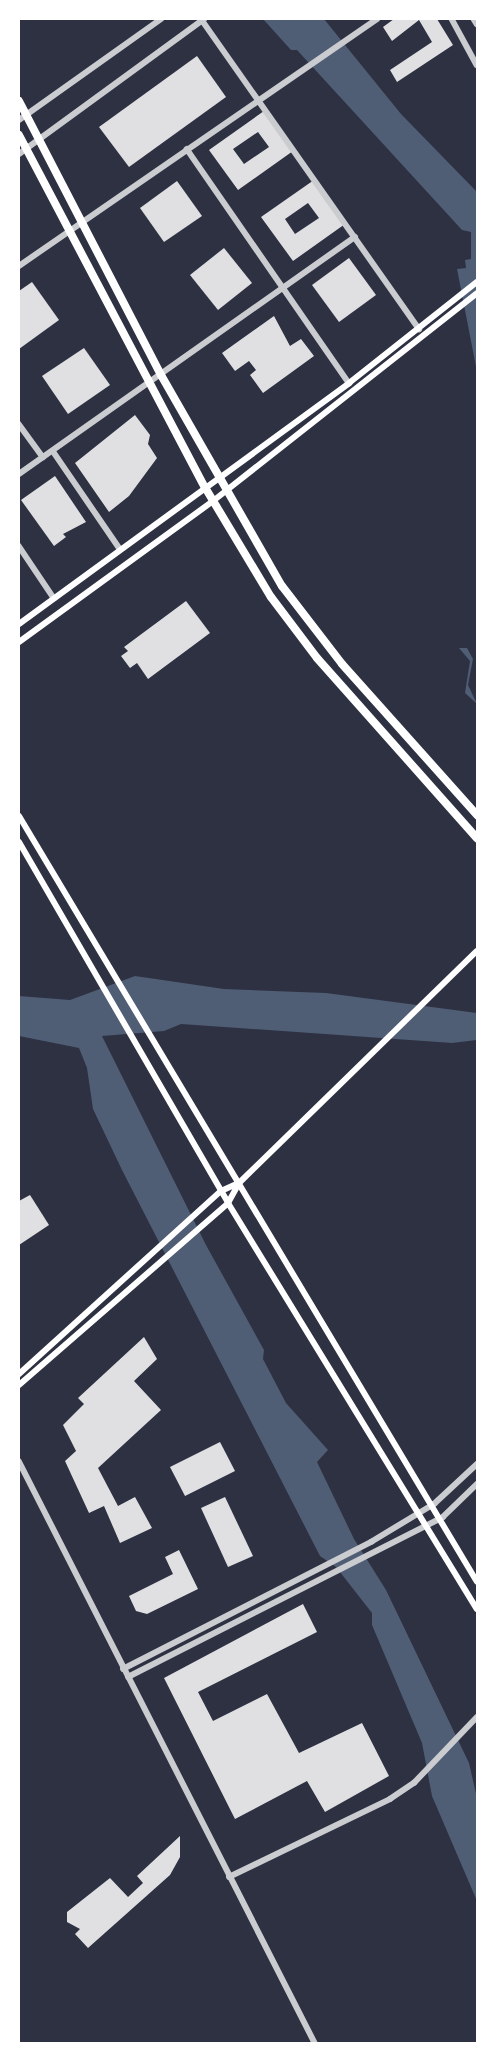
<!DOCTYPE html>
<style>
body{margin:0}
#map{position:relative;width:496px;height:2062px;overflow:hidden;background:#2d3142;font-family:"PT Sans",sans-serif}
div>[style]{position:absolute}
.water>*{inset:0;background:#4f5d75}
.building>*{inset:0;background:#e0e0e3}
.tertiary>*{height:5.5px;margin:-2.75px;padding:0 2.75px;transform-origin:2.75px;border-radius:2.75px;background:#caccd0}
.secondary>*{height:6px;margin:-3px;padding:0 3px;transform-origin:3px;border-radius:3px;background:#fff}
.primary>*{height:8px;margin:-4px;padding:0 4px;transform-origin:4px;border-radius:4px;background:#fff}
span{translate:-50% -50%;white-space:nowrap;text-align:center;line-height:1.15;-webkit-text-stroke:5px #fff;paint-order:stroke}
.frame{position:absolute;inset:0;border:20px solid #fff;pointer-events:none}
</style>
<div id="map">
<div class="water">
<div style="clip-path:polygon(263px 19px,324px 19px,401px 114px,477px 192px,477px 372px,457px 269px,466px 268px,465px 260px,471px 259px,471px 232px,462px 230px,297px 50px,291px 50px)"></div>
<div style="clip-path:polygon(459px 648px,467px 648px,473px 659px,468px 685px,477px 704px,465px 693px,470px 661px)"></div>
<div style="clip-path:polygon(135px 976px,224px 989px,326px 993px,477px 1013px,477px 1040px,452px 1043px,181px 1024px,164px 1031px,102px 1036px,206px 1245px,264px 1350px,263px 1359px,286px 1403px,328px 1450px,317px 1462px,354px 1539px,386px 1590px,469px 1763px,477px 1798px,477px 1901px,432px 1796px,422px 1743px,372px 1625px,372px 1613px,336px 1567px,320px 1556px,122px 1170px,93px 1109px,87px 1068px,79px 1048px,19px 1036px,19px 996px,70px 1000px)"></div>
</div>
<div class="building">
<div style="clip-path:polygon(394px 19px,437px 19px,453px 45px,397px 82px,390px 70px,432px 42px,419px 20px,392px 41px,383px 27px)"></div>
<div style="clip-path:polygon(197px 56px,226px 97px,129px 167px,99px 127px)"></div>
<div style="clip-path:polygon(evenodd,264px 111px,293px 151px,238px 190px,209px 150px,264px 111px,258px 132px,269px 147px,244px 164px,233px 149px,258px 132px)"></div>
<div style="clip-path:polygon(evenodd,314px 180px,345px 224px,293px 261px,261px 217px,314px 180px,308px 203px,319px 218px,295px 234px,285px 219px,308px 203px)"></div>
<div style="clip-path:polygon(177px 181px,202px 216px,164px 242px,140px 208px)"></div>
<div style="clip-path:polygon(224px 248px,252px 283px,218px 310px,190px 275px)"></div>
<div style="clip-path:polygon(349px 258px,376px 295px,339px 322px,312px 285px)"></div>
<div style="clip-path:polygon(32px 282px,59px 320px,19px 349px,19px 291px)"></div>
<div style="clip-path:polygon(274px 316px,290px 346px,301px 339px,314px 356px,263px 393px,250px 375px,256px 370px,249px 361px,235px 371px,222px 353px)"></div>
<div style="clip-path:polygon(84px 348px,110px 385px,68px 414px,42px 376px)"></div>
<div style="clip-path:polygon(135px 415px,150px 435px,148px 444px,157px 458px,129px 496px,109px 512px,75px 463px)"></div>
<div style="clip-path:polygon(55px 476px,86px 522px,63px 534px,66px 537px,54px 546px,21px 500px)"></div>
<div style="clip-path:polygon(186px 601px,210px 633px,148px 679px,137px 663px,130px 668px,121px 656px,128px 651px,124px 647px)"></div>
<div style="clip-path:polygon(30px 1195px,49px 1225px,19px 1245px,19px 1201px)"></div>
<div style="clip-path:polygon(144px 1337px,157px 1359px,134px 1381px,161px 1410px,98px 1468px,118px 1506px,135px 1497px,152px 1528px,120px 1543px,104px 1506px,89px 1513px,65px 1461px,76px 1451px,63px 1425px,84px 1404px,78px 1398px)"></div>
<div style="clip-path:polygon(220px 1442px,235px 1471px,185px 1496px,170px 1467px)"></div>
<div style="clip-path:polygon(225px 1497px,253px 1556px,228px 1567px,201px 1508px)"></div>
<div style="clip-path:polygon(179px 1550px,198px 1589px,147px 1614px,136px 1611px,129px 1596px,173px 1574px,165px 1557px)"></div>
<div style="clip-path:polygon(303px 1604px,317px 1632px,198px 1692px,213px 1721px,267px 1694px,299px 1753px,362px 1723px,389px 1776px,325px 1812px,307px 1781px,235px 1819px,164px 1678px)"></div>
<div style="clip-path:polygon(180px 1836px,180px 1857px,170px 1875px,88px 1948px,75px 1934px,80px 1929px,67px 1922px,67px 1912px,110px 1878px,128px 1897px,143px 1883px,137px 1876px)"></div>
</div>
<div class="tertiary">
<div style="left:452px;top:19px;width:52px;rotate:61.5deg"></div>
<div style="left:474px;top:19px;width:6px;rotate:59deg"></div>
<div style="left:202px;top:20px;width:378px;rotate:54.9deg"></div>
<div style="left:19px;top:120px;width:174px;rotate:-35.4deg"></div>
<div style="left:187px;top:149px;width:285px;rotate:55.3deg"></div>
<div style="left:19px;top:154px;width:229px;rotate:-36.1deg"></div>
<div style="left:19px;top:266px;width:435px;rotate:-34.6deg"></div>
<div style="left:19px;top:424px;width:41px;rotate:54deg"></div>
<div style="left:53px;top:451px;width:119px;rotate:55.6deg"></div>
<div style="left:19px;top:474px;width:411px;rotate:-35.2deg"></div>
<div style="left:19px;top:546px;width:63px;rotate:56.1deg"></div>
<div style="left:19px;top:1461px;width:653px;rotate:63.04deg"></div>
<div style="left:123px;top:1669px;width:279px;rotate:-27.1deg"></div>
<div style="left:371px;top:1542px;width:74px;rotate:-31.1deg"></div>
<div style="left:434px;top:1504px;width:59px;rotate:-42.9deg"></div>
<div style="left:128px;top:1677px;width:353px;rotate:-26.9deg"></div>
<div style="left:443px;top:1517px;width:47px;rotate:-44.1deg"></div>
<div style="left:229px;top:1877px;width:179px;rotate:-25.8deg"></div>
<div style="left:390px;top:1799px;width:29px;rotate:-34deg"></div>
<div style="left:414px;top:1783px;width:91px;rotate:-46.3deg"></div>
</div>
<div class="secondary">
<div style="left:19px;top:624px;width:409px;rotate:-36.1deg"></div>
<div style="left:349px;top:383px;width:163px;rotate:-38.3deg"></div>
<div style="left:19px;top:642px;width:240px;rotate:-36deg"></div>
<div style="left:213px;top:501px;width:336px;rotate:-38.2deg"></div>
<div style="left:19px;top:816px;width:892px;rotate:59.12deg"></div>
<div style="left:19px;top:842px;width:417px;rotate:59.9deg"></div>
<div style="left:228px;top:1203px;width:476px;rotate:58.5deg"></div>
<div style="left:19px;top:1374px;width:273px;rotate:-42.2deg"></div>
<div style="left:221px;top:1191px;width:20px;rotate:-24deg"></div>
<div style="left:239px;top:1183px;width:332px;rotate:-44.3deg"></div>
<div style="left:19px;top:1385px;width:277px;rotate:-41deg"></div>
<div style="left:228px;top:1203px;width:23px;rotate:-61deg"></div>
</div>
<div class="primary">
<div style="left:19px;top:101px;width:309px;rotate:62.6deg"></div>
<div style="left:161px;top:375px;width:243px;rotate:60.2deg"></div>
<div style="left:282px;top:586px;width:98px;rotate:52.4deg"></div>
<div style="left:342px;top:664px;width:203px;rotate:48.2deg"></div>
<div style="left:19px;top:135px;width:400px;rotate:62.2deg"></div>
<div style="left:206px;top:489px;width:126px;rotate:59deg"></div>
<div style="left:271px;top:597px;width:76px;rotate:53deg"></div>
<div style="left:317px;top:658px;width:241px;rotate:48.4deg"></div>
</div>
<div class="frame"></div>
</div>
